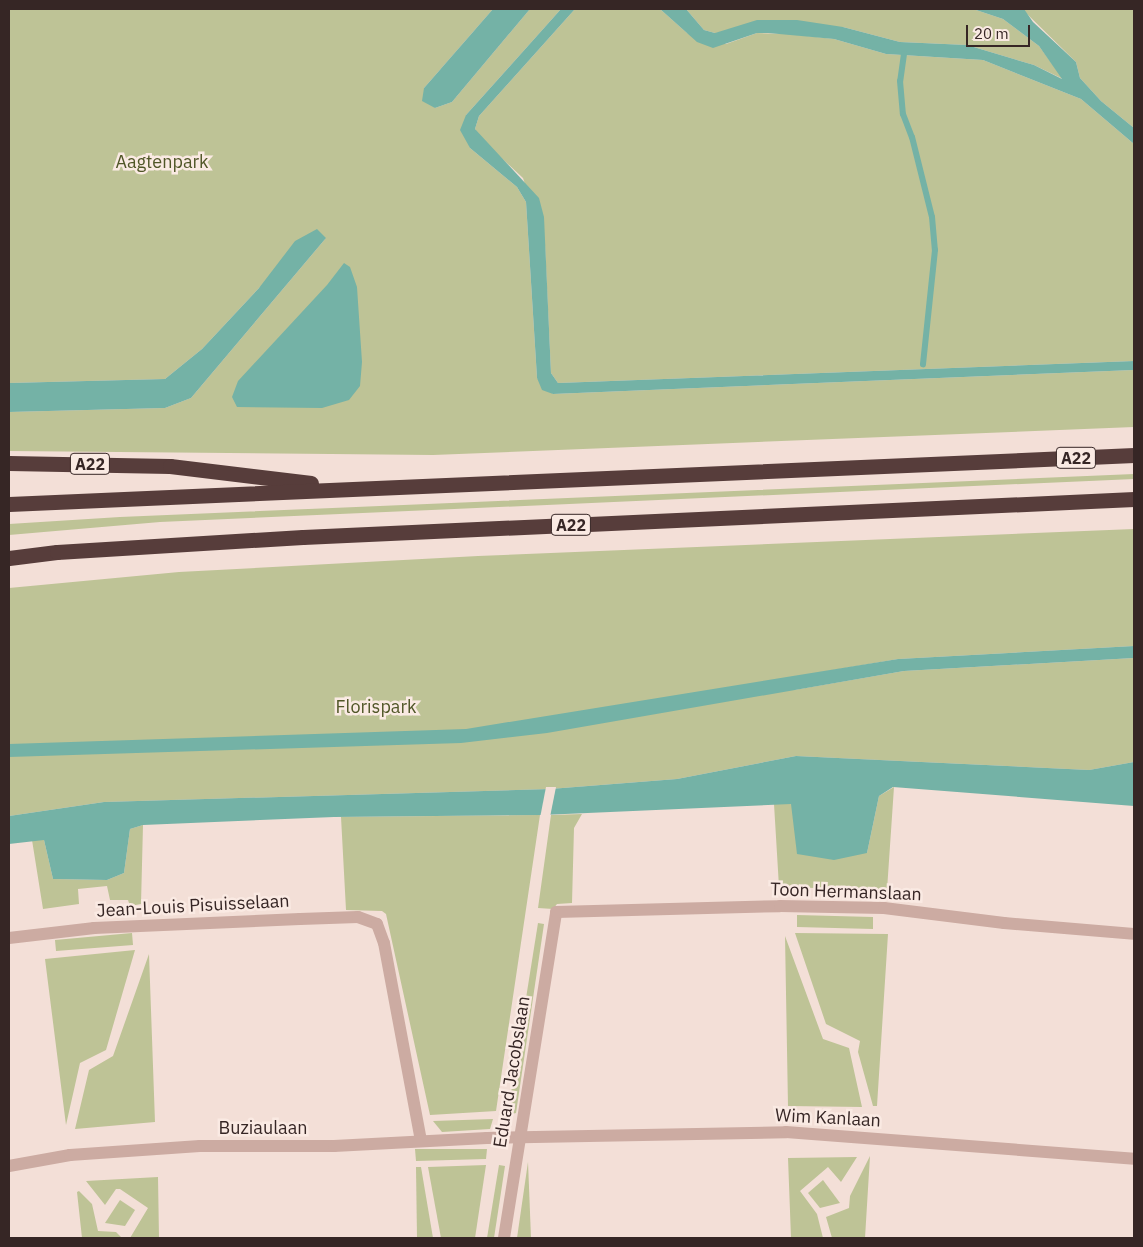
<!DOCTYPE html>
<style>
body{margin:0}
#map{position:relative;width:1143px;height:1247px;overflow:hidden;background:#f3dfd7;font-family:"IBM Plex Sans",sans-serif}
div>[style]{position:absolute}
.green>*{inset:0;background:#bec396}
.water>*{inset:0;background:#74b2a6}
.pier>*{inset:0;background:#f3dfd7}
.stream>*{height:6px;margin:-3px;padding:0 3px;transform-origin:3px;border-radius:3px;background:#74b2a6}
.street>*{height:12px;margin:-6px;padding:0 6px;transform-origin:6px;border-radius:6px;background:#ccaba2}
.highway>*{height:15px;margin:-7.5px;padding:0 7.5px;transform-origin:7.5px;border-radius:7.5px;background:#573d3b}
span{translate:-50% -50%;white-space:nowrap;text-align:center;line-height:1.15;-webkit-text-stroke:5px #faeae3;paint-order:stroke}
.shield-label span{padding:1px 4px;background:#faeae3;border:1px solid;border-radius:4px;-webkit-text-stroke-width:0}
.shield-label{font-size:16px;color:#362625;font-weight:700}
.park-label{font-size:18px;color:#505627}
.street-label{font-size:18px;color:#362625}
.frame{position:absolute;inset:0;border:10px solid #362625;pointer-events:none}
.scale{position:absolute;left:966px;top:25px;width:64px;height:22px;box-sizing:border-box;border:2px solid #362625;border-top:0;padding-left:6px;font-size:15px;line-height:18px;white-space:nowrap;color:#362625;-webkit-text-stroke:4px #faeae3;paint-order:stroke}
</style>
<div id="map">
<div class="green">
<div style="clip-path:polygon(9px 9px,493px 9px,424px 88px,435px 108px,452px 102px,530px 9px,561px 9px,466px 115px,470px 148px,517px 187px,526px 202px,537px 378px,553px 394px,1134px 370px,1134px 427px,433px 455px,9px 451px,9px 412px,165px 408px,191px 398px,326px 238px,259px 288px,202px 349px,165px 379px,9px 383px)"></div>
<div style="clip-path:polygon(575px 9px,660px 9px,687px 33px,726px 44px,757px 33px,789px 34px,834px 39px,886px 54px,983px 60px,1081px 99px,1134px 144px,1134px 361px,558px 383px,551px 373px,545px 245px,523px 178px,480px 138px,475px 129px,479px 116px)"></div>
<div style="clip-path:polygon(686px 9px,973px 9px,1003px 19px,1039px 46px,1063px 79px,1034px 65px,967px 45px,900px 42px,843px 27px,715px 33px,704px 30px)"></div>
<div style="clip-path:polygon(1022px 9px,1134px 9px,1134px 128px,1101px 101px,1080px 78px,1076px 62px)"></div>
<div style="clip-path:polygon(1134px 474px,1134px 479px,160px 522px,9px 535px,9px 524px,120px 517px)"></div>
<div style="clip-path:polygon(1134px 529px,1134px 646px,898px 659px,793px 677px,794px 690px,904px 671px,1134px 658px,1134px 762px,1089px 770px,796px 756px,677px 779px,550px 789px,104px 802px,9px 816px,9px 588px,179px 572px,478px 556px)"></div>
<div style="clip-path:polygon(894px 787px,887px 890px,779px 887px,774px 804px,791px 804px,867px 853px,879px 796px)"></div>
<div style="clip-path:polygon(582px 814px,574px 828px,572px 903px,557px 904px,553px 909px,538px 908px,551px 815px)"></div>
<div style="clip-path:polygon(540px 815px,496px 1111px,430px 1115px,386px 914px,382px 911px,346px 910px,341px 817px)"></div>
<div style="clip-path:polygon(143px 825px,141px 904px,130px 906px,128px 900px,110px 900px,107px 886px,78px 889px,79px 904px,43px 909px,32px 840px,44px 840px,53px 879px,107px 880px,124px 873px,130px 829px)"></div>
<div style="clip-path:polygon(797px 915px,873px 917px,873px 929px,797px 927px)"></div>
<div style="clip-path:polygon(538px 923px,544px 924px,516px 1113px,512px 1114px,508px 1111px)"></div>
<div style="clip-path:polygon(132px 933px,133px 945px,56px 951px,55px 940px)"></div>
<div style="clip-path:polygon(795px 933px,888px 934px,877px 1106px,873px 1106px,858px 1052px,860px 1041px,826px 1024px)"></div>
<div style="clip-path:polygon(785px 936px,823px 1039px,849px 1048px,862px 1107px,788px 1106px)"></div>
<div style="clip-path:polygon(135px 950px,106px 1050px,80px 1063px,66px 1125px,45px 959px)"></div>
<div style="clip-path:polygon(149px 954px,155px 1122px,75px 1129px,89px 1070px,113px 1056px)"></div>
<div style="clip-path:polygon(493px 1119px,490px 1129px,442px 1132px,433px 1121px)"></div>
<div style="clip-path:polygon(415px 1149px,487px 1149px,486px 1159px,416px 1161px)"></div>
<div style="clip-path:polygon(870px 1156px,865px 1238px,832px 1238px,826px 1217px,849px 1208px,850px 1196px)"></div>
<div style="clip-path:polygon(857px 1157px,841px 1182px,828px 1167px,800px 1191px,817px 1214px,823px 1238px,791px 1238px,788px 1158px)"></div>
<div style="clip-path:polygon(528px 1162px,531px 1238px,517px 1238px)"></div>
<div style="clip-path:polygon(486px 1165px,475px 1238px,441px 1238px,428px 1167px)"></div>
<div style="clip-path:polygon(499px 1165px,505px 1166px,494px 1238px,487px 1238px)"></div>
<div style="clip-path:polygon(416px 1167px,421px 1167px,433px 1238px,417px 1238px)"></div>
<div style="clip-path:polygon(158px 1177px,159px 1238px,130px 1238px,148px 1208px,120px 1189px,116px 1189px,105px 1205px,86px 1181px)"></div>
<div style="clip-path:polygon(823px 1180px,840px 1203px,820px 1208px,808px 1193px)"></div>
<div style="clip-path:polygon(79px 1191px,92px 1204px,98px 1231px,116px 1232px,122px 1238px,82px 1238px,77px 1192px)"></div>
<div style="clip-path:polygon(120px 1200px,135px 1210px,125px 1226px,105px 1223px)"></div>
</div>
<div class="water">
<div style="clip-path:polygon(493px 9px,530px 9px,452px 102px,435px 108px,422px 101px,424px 88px)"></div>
<div style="clip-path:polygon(561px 9px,575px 9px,479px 116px,475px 129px,539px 198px,544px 217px,551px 373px,558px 383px,1134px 361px,1134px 370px,553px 394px,542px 390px,537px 378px,526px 202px,517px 187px,470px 148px,460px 130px,466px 115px)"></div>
<div style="clip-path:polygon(660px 9px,686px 9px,704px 30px,715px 33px,757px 20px,797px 20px,843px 27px,900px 42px,967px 45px,1034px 65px,1062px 79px,1039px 46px,1003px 19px,973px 9px,1024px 9px,1033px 22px,1076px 62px,1080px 78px,1101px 101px,1134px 128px,1134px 144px,1081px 99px,983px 60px,886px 54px,834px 39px,768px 33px,757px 33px,713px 48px,697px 42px)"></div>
<div style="clip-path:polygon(317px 229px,326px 238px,191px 398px,165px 408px,9px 412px,9px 383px,165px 379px,202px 349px,259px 288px,295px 241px)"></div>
<div style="clip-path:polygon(344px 263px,350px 267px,357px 287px,362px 362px,360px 386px,349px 400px,322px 408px,237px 407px,232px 397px,238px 381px,327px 285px)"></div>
<div style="clip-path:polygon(1134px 646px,1134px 658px,904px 671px,547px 733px,461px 743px,9px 757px,9px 744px,466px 729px,898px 659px)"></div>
<div style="clip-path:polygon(796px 756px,1089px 770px,1134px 762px,1134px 806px,893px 787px,879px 796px,867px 853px,834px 860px,797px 854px,791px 804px,542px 815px,334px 817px,143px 825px,130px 829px,124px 873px,107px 880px,53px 879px,44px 840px,9px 844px,9px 816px,104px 802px,550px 789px,677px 779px)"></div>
</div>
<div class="pier">
<div style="clip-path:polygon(546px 787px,556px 787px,550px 817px,540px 818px)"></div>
</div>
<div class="stream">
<div style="left:904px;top:54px;width:27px;rotate:98deg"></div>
<div style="left:900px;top:81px;width:33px;rotate:85deg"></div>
<div style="left:903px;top:114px;width:25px;rotate:69deg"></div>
<div style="left:912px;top:137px;width:82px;rotate:76deg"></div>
<div style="left:932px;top:217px;width:33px;rotate:85deg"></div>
<div style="left:935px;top:250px;width:115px;rotate:96deg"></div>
</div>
<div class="street">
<div style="left:9px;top:938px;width:86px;rotate:-6.7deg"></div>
<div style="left:94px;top:928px;width:206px;rotate:-2.5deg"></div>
<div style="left:300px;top:919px;width:58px;rotate:-2deg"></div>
<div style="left:358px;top:917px;width:20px;rotate:20deg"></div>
<div style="left:377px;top:924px;width:20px;rotate:70deg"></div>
<div style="left:384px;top:943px;width:201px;rotate:79.4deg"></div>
<div style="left:9px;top:1166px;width:62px;rotate:-10.2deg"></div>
<div style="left:70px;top:1155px;width:130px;rotate:-4deg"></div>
<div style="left:200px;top:1146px;width:134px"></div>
<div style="left:334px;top:1146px;width:153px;rotate:-3deg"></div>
<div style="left:487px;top:1138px;width:299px;rotate:-1.1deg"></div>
<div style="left:786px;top:1132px;width:349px;rotate:4.4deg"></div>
<div style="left:504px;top:1238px;width:330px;rotate:-80.9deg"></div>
<div style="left:556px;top:912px;width:224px;rotate:-1.5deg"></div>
<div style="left:780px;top:906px;width:104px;rotate:1.1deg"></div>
<div style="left:884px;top:908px;width:121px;rotate:7.1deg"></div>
<div style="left:1004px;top:923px;width:130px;rotate:4.8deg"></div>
</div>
<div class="highway">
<div style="left:9px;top:463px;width:161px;rotate:1.1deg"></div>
<div style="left:170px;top:466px;width:142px;rotate:6.9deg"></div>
<div style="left:9px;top:504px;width:1126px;rotate:-2.49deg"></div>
<div style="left:9px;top:558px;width:48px;rotate:-7.1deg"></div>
<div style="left:57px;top:552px;width:246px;rotate:-3.5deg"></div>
<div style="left:303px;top:537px;width:832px;rotate:-2.62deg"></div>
</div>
<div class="shield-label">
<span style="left:1076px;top:458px">A22</span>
<span style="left:90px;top:464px">A22</span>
<span style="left:571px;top:525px">A22</span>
</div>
<div class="park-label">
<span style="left:162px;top:162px">Aagtenpark</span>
<span style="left:376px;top:707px">Florispark</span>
</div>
<div class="street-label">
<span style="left:846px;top:892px;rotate:2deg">Toon Hermanslaan</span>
<span style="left:193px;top:906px;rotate:-3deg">Jean-Louis Pisuisselaan</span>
<span style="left:512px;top:1072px;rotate:-81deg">Eduard Jacobslaan</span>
<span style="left:828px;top:1118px;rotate:3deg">Wim Kanlaan</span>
<span style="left:263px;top:1128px">Buziaulaan</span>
</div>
<div class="frame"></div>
<div class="scale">20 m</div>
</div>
